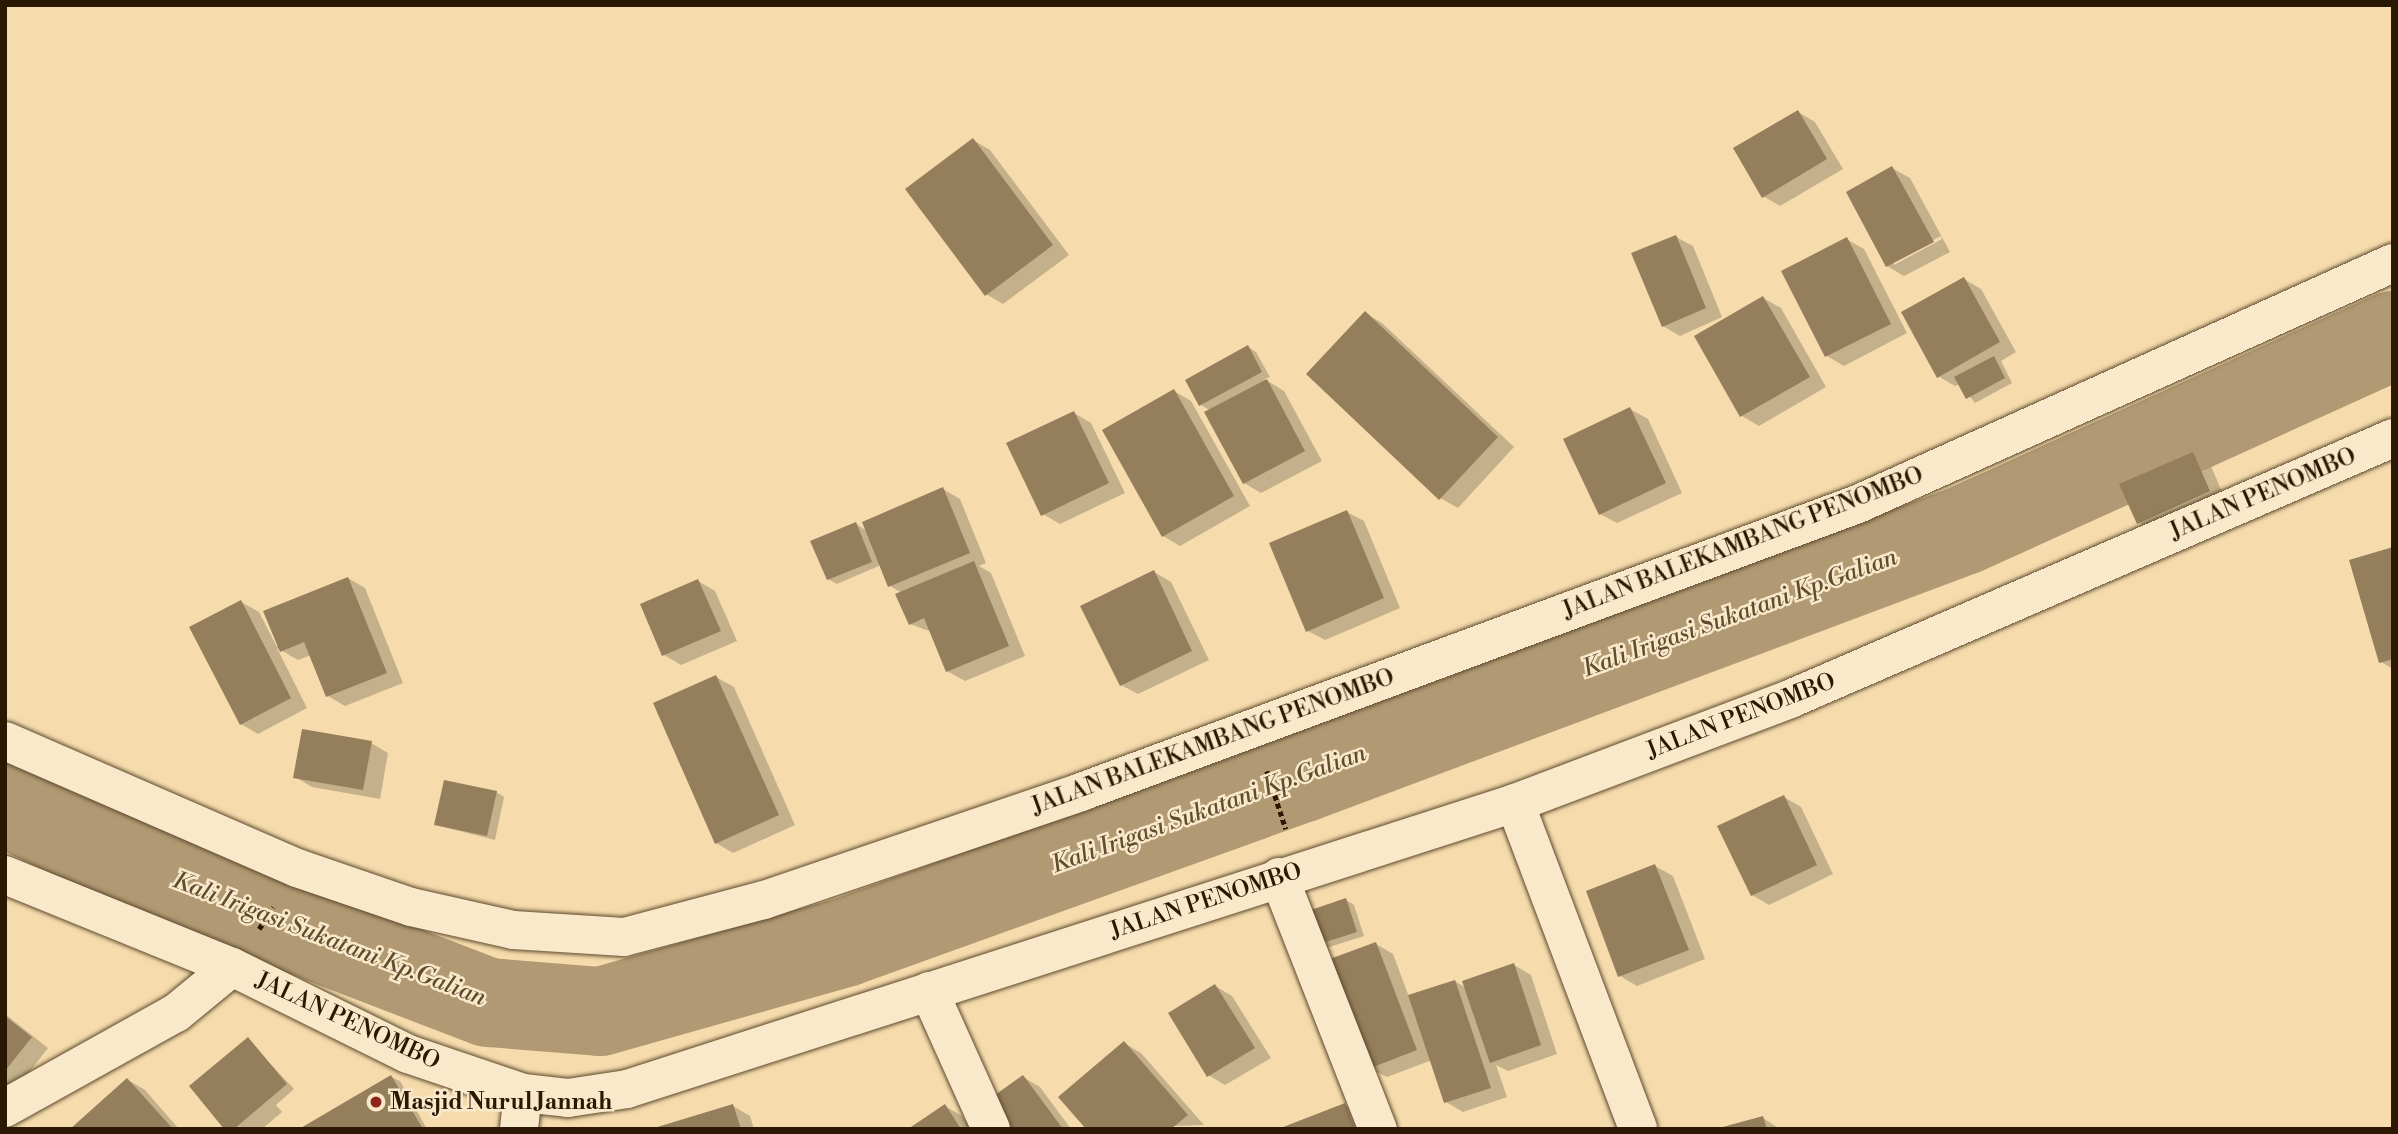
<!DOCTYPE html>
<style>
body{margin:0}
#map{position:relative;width:2398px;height:1134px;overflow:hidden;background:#f6dcad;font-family:"Libre Bodoni",serif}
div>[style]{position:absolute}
.shadow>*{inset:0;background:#0003}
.river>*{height:89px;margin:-44.5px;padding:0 44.5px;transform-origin:44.5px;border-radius:44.5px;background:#b19973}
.building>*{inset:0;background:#947e5b}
.path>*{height:4.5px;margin-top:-2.25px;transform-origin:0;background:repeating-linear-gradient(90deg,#2a1802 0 5px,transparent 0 8.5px)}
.roads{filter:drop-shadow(0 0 2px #5d492d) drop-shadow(0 0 2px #5d492d)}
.minor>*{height:38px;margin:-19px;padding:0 19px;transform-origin:19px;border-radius:19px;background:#f9e8ca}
.tertiary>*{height:38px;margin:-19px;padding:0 19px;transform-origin:19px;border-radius:19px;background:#f9e8ca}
.dots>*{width:19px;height:19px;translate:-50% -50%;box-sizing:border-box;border:4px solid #f9e8ca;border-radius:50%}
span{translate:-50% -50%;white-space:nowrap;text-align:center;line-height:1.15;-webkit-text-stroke:5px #f9e8ca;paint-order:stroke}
.street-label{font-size:23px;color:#2a1802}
.poi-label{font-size:23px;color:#2a1802;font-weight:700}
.left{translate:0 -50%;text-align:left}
.water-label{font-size:24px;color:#604c2f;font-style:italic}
.frame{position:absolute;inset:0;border:7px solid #2a1802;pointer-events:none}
</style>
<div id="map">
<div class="shadow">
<div style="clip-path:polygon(1798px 112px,1815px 122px,1843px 169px,1780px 206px,1763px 196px)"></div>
<div style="clip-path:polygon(973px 140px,990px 150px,1069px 255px,1003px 304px,986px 294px)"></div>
<div style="clip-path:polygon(evenodd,1892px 168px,1910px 178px,1950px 252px,1904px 276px,1887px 266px,1892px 168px,1941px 236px,1942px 239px,1894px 265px,1894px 261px,1941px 236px)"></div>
<div style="clip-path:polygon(1676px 237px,1693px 246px,1722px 317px,1680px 336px,1663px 326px)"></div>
<div style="clip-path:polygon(1846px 239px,1864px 249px,1907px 333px,1844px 366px,1827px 356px,1783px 272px)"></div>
<div style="clip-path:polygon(1964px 279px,1981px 289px,2016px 352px,2001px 361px,2012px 383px,1975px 403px,1960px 384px,1955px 386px,1938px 376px)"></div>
<div style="clip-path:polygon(1763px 298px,1781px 308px,1826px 387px,1759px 426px,1742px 416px,1696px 337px)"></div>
<div style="clip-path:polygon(1365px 313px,1382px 323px,1514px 447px,1458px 508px,1440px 498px)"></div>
<div style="clip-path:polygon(1248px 347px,1256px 352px,1270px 377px,1264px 379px,1284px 391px,1322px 461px,1261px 493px,1244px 483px,1211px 411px,1201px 405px)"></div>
<div style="clip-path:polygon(1174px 391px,1191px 401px,1250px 506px,1180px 546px,1163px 536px)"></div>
<div style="clip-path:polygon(1630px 409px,1648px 419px,1682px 493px,1617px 523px,1600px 514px)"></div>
<div style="clip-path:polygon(1074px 413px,1091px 423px,1125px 493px,1060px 524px,1043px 514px)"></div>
<div style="clip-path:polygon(2193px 454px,2210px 464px,2226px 501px,2155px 532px,2138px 522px)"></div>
<div style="clip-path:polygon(943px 489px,960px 499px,986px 563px,979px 566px,991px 573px,1025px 656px,965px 681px,947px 671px,932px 632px,910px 624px,902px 593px,890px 586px,881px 565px,837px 584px,828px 579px,856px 524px,867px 531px)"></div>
<div style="clip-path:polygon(1347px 512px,1364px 521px,1400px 608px,1325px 640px,1308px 631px)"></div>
<div style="clip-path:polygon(2393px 549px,2393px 669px,2381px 662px)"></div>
<div style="clip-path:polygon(1154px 572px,1171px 582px,1209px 660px,1138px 694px,1121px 685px)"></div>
<div style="clip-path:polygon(348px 578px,365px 588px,403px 683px,345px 706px,328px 696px,311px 655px,298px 660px,277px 648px,307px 708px,258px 734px,241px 724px,241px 602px,259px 612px,277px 647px)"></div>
<div style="clip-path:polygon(698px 581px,715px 591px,737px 641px,681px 665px,664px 655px,642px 605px)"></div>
<div style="clip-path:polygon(716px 677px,734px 687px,795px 825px,733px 853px,716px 843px)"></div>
<div style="clip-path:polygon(371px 743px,388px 753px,380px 799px,312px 787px,295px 777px)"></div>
<div style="clip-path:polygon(496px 792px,504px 797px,495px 840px,436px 825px)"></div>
<div style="clip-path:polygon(1784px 797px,1801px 807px,1833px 874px,1769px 905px,1752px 895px)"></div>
<div style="clip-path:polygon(1655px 866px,1673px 876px,1705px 959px,1637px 986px,1620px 976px)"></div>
<div style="clip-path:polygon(1346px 900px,1354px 905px,1364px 936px,1323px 949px,1315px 944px)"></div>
<div style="clip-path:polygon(1376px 944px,1393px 954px,1409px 997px,1455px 981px,1466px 988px,1514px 965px,1531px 975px,1557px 1054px,1508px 1071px,1496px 1065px,1507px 1097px,1463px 1112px,1446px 1102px,1432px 1060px,1387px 1077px,1369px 1068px)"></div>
<div style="clip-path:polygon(1215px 986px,1232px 996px,1271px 1058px,1225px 1085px,1208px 1075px)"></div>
<div style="clip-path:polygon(5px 1014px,48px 1048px,10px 1097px,5px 1095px)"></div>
<div style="clip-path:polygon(248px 1040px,294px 1089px,276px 1105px,282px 1112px,262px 1129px,226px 1129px)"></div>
<div style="clip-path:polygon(1124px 1043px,1141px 1053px,1204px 1125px,1088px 1129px)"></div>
<div style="clip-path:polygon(391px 1077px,400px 1081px,427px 1129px,302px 1129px)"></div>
<div style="clip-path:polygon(1023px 1077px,1040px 1087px,1071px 1129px,1000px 1129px)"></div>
<div style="clip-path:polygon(128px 1080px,145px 1090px,179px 1129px,73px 1129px)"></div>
<div style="clip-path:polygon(1345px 1105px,1362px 1114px,1368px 1129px,1282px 1129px)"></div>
<div style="clip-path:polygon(733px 1106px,750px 1116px,754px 1129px,660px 1129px)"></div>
<div style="clip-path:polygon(945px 1106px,962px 1116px,971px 1129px,911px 1129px)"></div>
<div style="clip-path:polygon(1763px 1118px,1780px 1129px,1722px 1129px)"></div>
</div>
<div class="river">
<div style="left:5px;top:802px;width:179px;rotate:25.4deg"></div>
<div style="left:167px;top:879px;width:344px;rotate:21deg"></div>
<div style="left:488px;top:1002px;width:112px;rotate:4.6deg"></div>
<div style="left:600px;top:1011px;width:254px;rotate:-15.8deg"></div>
<div style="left:844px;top:942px;width:485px;rotate:-19.8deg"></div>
<div style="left:1300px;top:778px;width:708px;rotate:-20.51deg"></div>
<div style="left:1963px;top:530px;width:472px;rotate:-24.4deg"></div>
</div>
<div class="building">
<div style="clip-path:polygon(1798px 110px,1827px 159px,1762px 198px,1733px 148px)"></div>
<div style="clip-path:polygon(973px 138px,1053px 245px,985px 296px,905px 189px)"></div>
<div style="clip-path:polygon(1892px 166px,1934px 242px,1886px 267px,1846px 192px)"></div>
<div style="clip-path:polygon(1676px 235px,1706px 308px,1662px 327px,1631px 253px)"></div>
<div style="clip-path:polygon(1847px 237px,1891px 324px,1825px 357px,1781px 271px)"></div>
<div style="clip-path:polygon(1964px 277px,2000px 342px,1937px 378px,1901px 312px)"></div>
<div style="clip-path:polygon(1763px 296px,1810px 377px,1740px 417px,1694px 336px)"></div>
<div style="clip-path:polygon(1365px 311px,1498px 437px,1439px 500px,1306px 374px)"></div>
<div style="clip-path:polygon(1248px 345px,1262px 372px,1199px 406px,1185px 380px)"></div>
<div style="clip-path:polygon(1994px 356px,2005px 378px,1966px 399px,1954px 377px)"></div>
<div style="clip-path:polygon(1267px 379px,1305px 451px,1243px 484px,1204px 412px)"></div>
<div style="clip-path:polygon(1174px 389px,1234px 496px,1162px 537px,1102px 430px)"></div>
<div style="clip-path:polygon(1630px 407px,1666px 483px,1599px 515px,1563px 439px)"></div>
<div style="clip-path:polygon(1074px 411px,1109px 483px,1041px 516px,1006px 443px)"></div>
<div style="clip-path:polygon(2193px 452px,2210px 491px,2137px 524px,2119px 484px)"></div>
<div style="clip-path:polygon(943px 487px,970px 553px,888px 587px,862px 522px)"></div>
<div style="clip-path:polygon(1347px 510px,1384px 598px,1306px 632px,1269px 543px)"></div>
<div style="clip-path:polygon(856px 522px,872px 562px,827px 580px,810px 541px)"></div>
<div style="clip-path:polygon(2393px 547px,2393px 659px,2379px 663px,2349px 560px)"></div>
<div style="clip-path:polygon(974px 561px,1009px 646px,946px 672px,924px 618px,909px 625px,895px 594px)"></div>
<div style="clip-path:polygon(1154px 570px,1192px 651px,1120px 686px,1080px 606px)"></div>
<div style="clip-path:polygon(348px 577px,387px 673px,326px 697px,304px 642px,280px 652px,263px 611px)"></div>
<div style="clip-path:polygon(698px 579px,721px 631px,662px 656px,640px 604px)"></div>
<div style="clip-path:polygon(241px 600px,291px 698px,240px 725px,189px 627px)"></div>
<div style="clip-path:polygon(716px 675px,779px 815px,715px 844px,653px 703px)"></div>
<div style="clip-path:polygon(302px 729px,372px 741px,363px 790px,293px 778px)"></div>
<div style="clip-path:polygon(444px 780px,497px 791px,487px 836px,434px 825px)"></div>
<div style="clip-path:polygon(1784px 795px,1817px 865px,1751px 896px,1717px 826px)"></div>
<div style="clip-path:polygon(1655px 864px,1689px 950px,1618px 977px,1586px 891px)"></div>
<div style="clip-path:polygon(1346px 898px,1357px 932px,1313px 946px,1302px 913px)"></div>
<div style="clip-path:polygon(1376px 942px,1417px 1050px,1368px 1069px,1327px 960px)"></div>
<div style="clip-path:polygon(1514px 963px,1541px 1045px,1490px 1063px,1462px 981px)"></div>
<div style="clip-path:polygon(1455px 980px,1491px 1088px,1444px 1103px,1408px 995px)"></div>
<div style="clip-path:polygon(1215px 984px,1255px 1048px,1207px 1077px,1168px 1013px)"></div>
<div style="clip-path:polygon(5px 1016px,32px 1037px,5px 1071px)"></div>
<div style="clip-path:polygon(248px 1037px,287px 1084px,234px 1129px,224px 1129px,189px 1086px)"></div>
<div style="clip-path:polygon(1124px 1041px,1188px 1115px,1171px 1129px,1086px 1129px,1058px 1097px)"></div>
<div style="clip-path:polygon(391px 1075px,423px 1129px,299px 1129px)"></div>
<div style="clip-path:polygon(1023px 1075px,1063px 1129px,998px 1129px,981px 1105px)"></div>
<div style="clip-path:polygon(127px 1078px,173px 1129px,70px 1129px)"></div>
<div style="clip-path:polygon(1345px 1103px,1355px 1129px,1278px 1129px)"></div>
<div style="clip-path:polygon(733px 1104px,741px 1129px,654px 1129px,654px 1128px)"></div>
<div style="clip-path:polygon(945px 1104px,961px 1129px,908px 1129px)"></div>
<div style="clip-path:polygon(1763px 1116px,1767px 1129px,1719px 1129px,1719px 1128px)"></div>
</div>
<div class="path">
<div style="left:1267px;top:771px;width:61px;rotate:71.9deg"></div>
<div style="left:259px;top:929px;width:26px;rotate:-58deg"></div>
</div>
<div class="roads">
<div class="minor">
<div style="left:1515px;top:803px;width:348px;rotate:69.3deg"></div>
<div style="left:5px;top:875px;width:245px;rotate:22.1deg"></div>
<div style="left:232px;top:967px;width:196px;rotate:26.3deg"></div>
<div style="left:408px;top:1054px;width:121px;rotate:18.7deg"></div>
<div style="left:523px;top:1093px;width:45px;rotate:6.3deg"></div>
<div style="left:568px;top:1098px;width:60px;rotate:-8.7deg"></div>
<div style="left:627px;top:1089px;width:933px;rotate:-17.85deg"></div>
<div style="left:1515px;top:803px;width:294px;rotate:-20.7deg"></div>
<div style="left:1790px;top:699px;width:657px;rotate:-23.4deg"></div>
<div style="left:1279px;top:877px;width:271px;rotate:68.6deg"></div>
<div style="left:929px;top:991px;width:151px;rotate:65.8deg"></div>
<div style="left:5px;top:1108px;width:196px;rotate:-29.1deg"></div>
<div style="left:176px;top:1013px;width:72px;rotate:-39.4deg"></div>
<div style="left:519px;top:1129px;width:36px;rotate:-84deg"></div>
</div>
<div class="tertiary">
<div style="left:5px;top:741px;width:318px;rotate:23.5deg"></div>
<div style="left:297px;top:868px;width:120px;rotate:18.9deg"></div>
<div style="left:411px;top:907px;width:105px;rotate:12.7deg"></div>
<div style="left:513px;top:930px;width:111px;rotate:3.6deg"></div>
<div style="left:624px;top:937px;width:145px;rotate:-14.8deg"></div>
<div style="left:764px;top:900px;width:335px;rotate:-18.8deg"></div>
<div style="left:1081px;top:792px;width:829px;rotate:-20.34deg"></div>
<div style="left:1858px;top:504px;width:587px;rotate:-24.25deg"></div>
</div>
</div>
<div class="dots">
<div style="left:376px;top:1102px;background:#8f2418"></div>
</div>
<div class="street-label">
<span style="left:2263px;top:494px;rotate:-23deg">JALAN PENOMBO</span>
<span style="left:1743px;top:543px;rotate:-21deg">JALAN BALEKAMBANG PENOMBO</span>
<span style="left:1741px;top:716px;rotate:-21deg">JALAN PENOMBO</span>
<span style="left:1213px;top:742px;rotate:-20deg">JALAN BALEKAMBANG PENOMBO</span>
<span style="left:1206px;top:901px;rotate:-18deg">JALAN PENOMBO</span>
<span style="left:348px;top:1021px;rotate:25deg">JALAN PENOMBO</span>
</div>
<div class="poi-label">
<span class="left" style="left:390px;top:1102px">Masjid Nurul Jannah</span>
</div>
<div class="water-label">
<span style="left:1740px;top:614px;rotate:-20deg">Kali Irigasi Sukatani Kp.Galian</span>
<span style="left:1209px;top:810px;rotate:-20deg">Kali Irigasi Sukatani Kp.Galian</span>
<span style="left:329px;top:940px;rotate:21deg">Kali Irigasi Sukatani Kp.Galian</span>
</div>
<div class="frame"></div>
</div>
